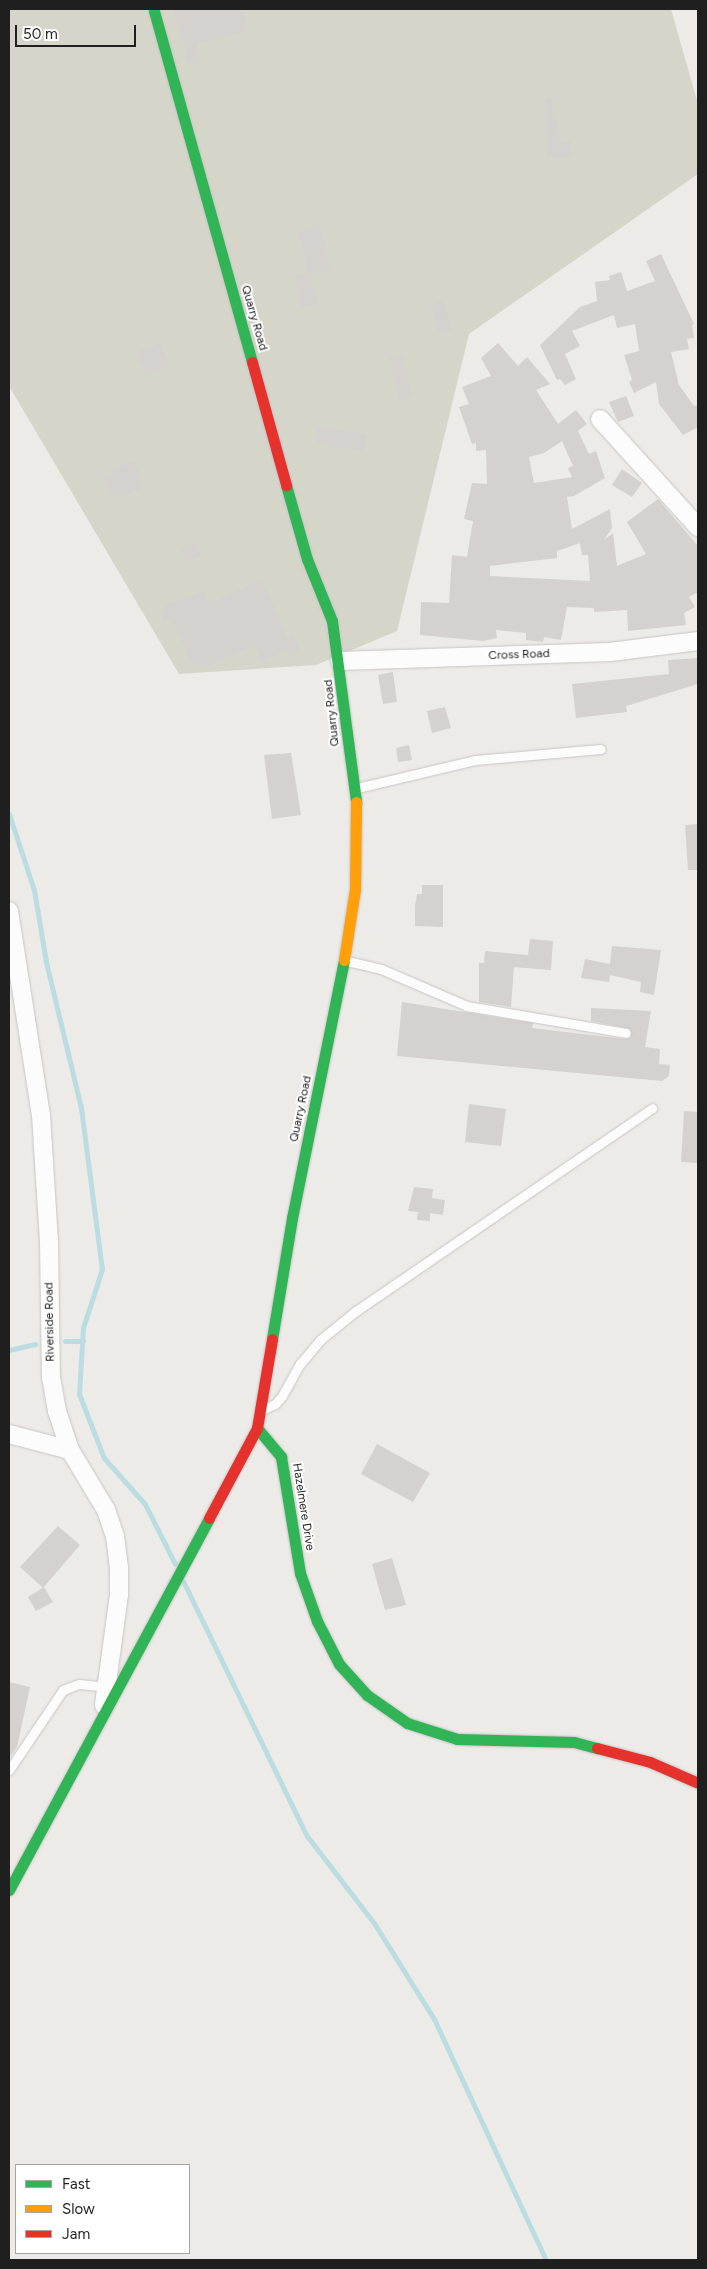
<!DOCTYPE html>
<style>
body{margin:0}
#map{position:relative;width:707px;height:2269px;overflow:hidden;background:#edebe8;font-family:Figtree,sans-serif}
div>[style]{position:absolute}
.construction>*{inset:0;background:#d6d5ca}
.stream>*{height:5px;margin:-2.5px;padding:0 2.5px;transform-origin:2.5px;border-radius:2.5px;background:#bbdce0}
.building>*{inset:0;background:#d4d1cf}
.roads{filter:drop-shadow(0 0 1px #c6c5c4) drop-shadow(0 0 1px #c6c5c4)}
.lane>*{height:9px;margin:-4.5px;padding:0 4.5px;transform-origin:4.5px;border-radius:4.5px;background:#fcfcfc}
.street>*{height:18px;margin:-9px;padding:0 9px;transform-origin:9px;border-radius:9px;background:#fcfcfc}
.fast>*{height:11px;margin:-5.5px;padding:0 5.5px;transform-origin:5.5px;border-radius:5.5px;background:#30b455}
.slow>*{height:11px;margin:-5.5px;padding:0 5.5px;transform-origin:5.5px;border-radius:5.5px;background:#ff9f0a}
.jam>*{height:11px;margin:-5.5px;padding:0 5.5px;transform-origin:5.5px;border-radius:5.5px;background:#e5322d}
span{translate:-50% -50%;white-space:nowrap;text-align:center;line-height:1.15;-webkit-text-stroke:4px #fff;paint-order:stroke}
.street-label{font-size:12px;color:#1f1f1f}
.frame{position:absolute;inset:0;border:10px solid #1f1f1f;pointer-events:none}
.legend{position:absolute;left:15px;top:2164px;width:175px;height:90px;box-sizing:border-box;background:#fff;border:1px solid #a5a5a5;margin:0;padding:6px 9px;list-style:none;font-size:15px;color:#1f1f1f}
.legend li{display:flex;align-items:center;gap:10px;height:25px}
.legend b{width:25px;border:1px solid #a5a5a5}
.scale{position:absolute;left:15px;top:25px;width:121px;height:22px;box-sizing:border-box;border:2px solid #1f1f1f;border-top:0;padding-left:6px;font-size:15px;line-height:18px;white-space:nowrap;color:#1f1f1f;-webkit-text-stroke:4px #fff;paint-order:stroke}
</style>
<div id="map">
<div class="construction">
<div style="clip-path:polygon(9px 9px,671px 9px,698px 104px,698px 174px,469px 334px,397px 631px,316px 665px,179px 674px,9px 386px)"></div>
</div>
<div class="stream">
<div style="left:9px;top:814px;width:80px;rotate:71.8deg"></div>
<div style="left:34px;top:890px;width:73px;rotate:80.5deg"></div>
<div style="left:46px;top:962px;width:150px;rotate:76.5deg"></div>
<div style="left:81px;top:1108px;width:162px;rotate:82.6deg"></div>
<div style="left:102px;top:1269px;width:62px;rotate:107.9deg"></div>
<div style="left:83px;top:1328px;width:66px;rotate:93.5deg"></div>
<div style="left:79px;top:1394px;width:69px;rotate:68.7deg"></div>
<div style="left:104px;top:1458px;width:62px;rotate:48.3deg"></div>
<div style="left:145px;top:1504px;width:67px;rotate:63.4deg"></div>
<div style="left:65px;top:1341px;width:18px"></div>
<div style="left:9px;top:1350px;width:27px;rotate:-13deg"></div>
<div style="left:183px;top:1581px;width:284px;rotate:64.1deg"></div>
<div style="left:307px;top:1836px;width:110px;rotate:52.4deg"></div>
<div style="left:374px;top:1923px;width:113px;rotate:58deg"></div>
<div style="left:434px;top:2019px;width:266px;rotate:65.1deg"></div>
</div>
<div class="building">
<div style="clip-path:polygon(173px 9px,242px 9px,248px 30px,197px 44px,201px 60px,188px 64px)"></div>
<div style="clip-path:polygon(552px 98px,560px 141px,570px 141px,571px 157px,546px 157px,545px 99px)"></div>
<div style="clip-path:polygon(319px 225px,332px 269px,311px 274px,318px 303px,300px 307px,294px 276px,308px 273px,298px 232px)"></div>
<div style="clip-path:polygon(661px 254px,694px 324px,692px 325px,694px 338px,687px 339px,689px 349px,671px 352px,679px 385px,694px 406px,698px 405px,698px 427px,683px 435px,659px 404px,656px 382px,634px 393px,629px 382px,632px 380px,624px 355px,639px 351px,635px 324px,617px 328px,614px 315px,572px 331px,580px 346px,565px 354px,576px 379px,565px 385px,560px 379px,557px 380px,540px 345px,580px 307px,597px 301px,595px 282px,610px 280px,609px 276px,621px 272px,627px 291px,655px 281px,646px 261px)"></div>
<div style="clip-path:polygon(442px 301px,452px 329px,440px 334px,429px 306px)"></div>
<div style="clip-path:polygon(161px 343px,170px 365px,145px 375px,136px 353px)"></div>
<div style="clip-path:polygon(evenodd,498px 343px,518px 366px,527px 357px,550px 384px,536px 390px,558px 424px,576px 410px,587px 424px,578px 431px,589px 454px,596px 451px,605px 478px,574px 496px,567px 497px,572px 529px,610px 509px,612px 528px,604px 540px,613px 533px,617px 566px,646px 554px,627px 522px,658px 499px,698px 546px,698px 592px,689px 597px,695px 607px,684px 613px,686px 625px,628px 631px,627px 610px,594px 612px,594px 608px,567px 607px,561px 640px,544px 637px,543px 642px,526px 640px,526px 633px,496px 630px,497px 638px,483px 641px,420px 635px,421px 602px,449px 603px,452px 555px,467px 557px,473px 521px,464px 519px,472px 483px,487px 484px,486px 450px,476px 451px,476px 443px,472px 444px,459px 407px,469px 404px,462px 387px,491px 376px,481px 358px,498px 343px,562px 441px,573px 466px,568px 468px,572px 477px,534px 483px,529px 457px,544px 453px,562px 441px,498px 343px,580px 543px,582px 555px,588px 555px,590px 581px,490px 576px,490px 566px,557px 558px,557px 551px,580px 543px)"></div>
<div style="clip-path:polygon(402px 355px,405px 370px,409px 369px,411px 397px,398px 400px,390px 357px)"></div>
<div style="clip-path:polygon(626px 396px,634px 416px,618px 422px,609px 402px)"></div>
<div style="clip-path:polygon(317px 427px,367px 434px,364px 451px,316px 443px)"></div>
<div style="clip-path:polygon(134px 461px,144px 487px,121px 497px,119px 492px,110px 496px,103px 477px,112px 475px,110px 470px)"></div>
<div style="clip-path:polygon(622px 469px,642px 483px,632px 497px,612px 485px)"></div>
<div style="clip-path:polygon(197px 543px,202px 556px,187px 562px,181px 548px)"></div>
<div style="clip-path:polygon(262px 580px,287px 637px,293px 634px,301px 649px,289px 655px,287px 650px,261px 661px,254px 645px,202px 668px,200px 662px,193px 665px,172px 619px,163px 621px,161px 607px,203px 591px,208px 604px)"></div>
<div style="clip-path:polygon(698px 658px,698px 684px,626px 706px,627px 712px,576px 718px,572px 684px,669px 674px,668px 660px)"></div>
<div style="clip-path:polygon(393px 672px,397px 702px,383px 704px,378px 675px)"></div>
<div style="clip-path:polygon(445px 707px,451px 728px,432px 733px,427px 711px)"></div>
<div style="clip-path:polygon(409px 745px,412px 760px,398px 762px,396px 748px)"></div>
<div style="clip-path:polygon(291px 753px,301px 815px,272px 819px,264px 755px)"></div>
<div style="clip-path:polygon(698px 824px,698px 870px,688px 870px,685px 825px)"></div>
<div style="clip-path:polygon(422px 885px,443px 885px,443px 927px,415px 926px,415px 906px,417px 894px,422px 894px)"></div>
<div style="clip-path:polygon(530px 939px,553px 941px,551px 970px,514px 967px,511px 1007px,479px 1002px,479px 963px,484px 963px,485px 951px,528px 955px)"></div>
<div style="clip-path:polygon(612px 946px,661px 950px,654px 995px,640px 992px,641px 982px,610px 975px,609px 982px,581px 978px,585px 959px,610px 964px)"></div>
<div style="clip-path:polygon(402px 1002px,533px 1023px,532px 1028px,625px 1039px,631px 1037px,630px 1029px,591px 1021px,591px 1008px,651px 1011px,645px 1047px,660px 1049px,659px 1064px,670px 1065px,669px 1076px,662px 1081px,397px 1056px)"></div>
<div style="clip-path:polygon(469px 1104px,506px 1109px,501px 1146px,465px 1142px)"></div>
<div style="clip-path:polygon(684px 1111px,698px 1112px,698px 1163px,681px 1162px)"></div>
<div style="clip-path:polygon(414px 1187px,433px 1189px,432px 1198px,445px 1200px,443px 1215px,430px 1213px,430px 1221px,417px 1220px,418px 1212px,408px 1211px)"></div>
<div style="clip-path:polygon(377px 1444px,430px 1473px,413px 1502px,361px 1474px)"></div>
<div style="clip-path:polygon(58px 1526px,80px 1545px,43px 1588px,20px 1567px)"></div>
<div style="clip-path:polygon(392px 1558px,406px 1605px,385px 1610px,372px 1564px)"></div>
<div style="clip-path:polygon(44px 1587px,53px 1602px,36px 1611px,28px 1597px)"></div>
<div style="clip-path:polygon(9px 1682px,30px 1687px,17px 1747px,9px 1758px)"></div>
</div>
<div class="roads">
<div class="lane">
<div style="left:357px;top:788px;width:121px;rotate:-13.3deg"></div>
<div style="left:475px;top:760px;width:126px;rotate:-5deg"></div>
<div style="left:347px;top:961px;width:35px;rotate:13deg"></div>
<div style="left:381px;top:969px;width:94px;rotate:23.3deg"></div>
<div style="left:467px;top:1006px;width:161px;rotate:9.6deg"></div>
<div style="left:262px;top:1410px;width:14px;rotate:-25deg"></div>
<div style="left:275px;top:1404px;width:11px;rotate:-49deg"></div>
<div style="left:282px;top:1396px;width:37px;rotate:-61deg"></div>
<div style="left:300px;top:1364px;width:31px;rotate:-50deg"></div>
<div style="left:320px;top:1340px;width:46px;rotate:-38.9deg"></div>
<div style="left:356px;top:1311px;width:359px;rotate:-34.4deg"></div>
<div style="left:9px;top:1770px;width:97px;rotate:-56deg"></div>
<div style="left:63px;top:1690px;width:17px;rotate:-21deg"></div>
<div style="left:79px;top:1684px;width:27px;rotate:6deg"></div>
</div>
<div class="street">
<div style="left:600px;top:419px;width:146px;rotate:47.8deg"></div>
<div style="left:340px;top:661px;width:270px;rotate:-1.9deg"></div>
<div style="left:610px;top:652px;width:89px;rotate:-7.1deg"></div>
<div style="left:9px;top:911px;width:206px;rotate:81.1deg"></div>
<div style="left:41px;top:1115px;width:126px;rotate:86.4deg"></div>
<div style="left:49px;top:1241px;width:136px;rotate:89.2deg"></div>
<div style="left:51px;top:1377px;width:35px;rotate:80deg"></div>
<div style="left:57px;top:1411px;width:41px;rotate:71.6deg"></div>
<div style="left:70px;top:1450px;width:70px;rotate:59deg"></div>
<div style="left:106px;top:1510px;width:28px;rotate:71deg"></div>
<div style="left:115px;top:1536px;width:31px;rotate:83deg"></div>
<div style="left:119px;top:1567px;width:28px;rotate:90deg"></div>
<div style="left:119px;top:1595px;width:111px;rotate:97.8deg"></div>
<div style="left:9px;top:1434px;width:63px;rotate:14.7deg"></div>
</div>
<div class="fast">
<div style="left:154px;top:11px;width:364px;rotate:74.4deg"></div>
<div style="left:286px;top:485px;width:77px;rotate:74.2deg"></div>
<div style="left:307px;top:559px;width:67px;rotate:68deg"></div>
<div style="left:332px;top:621px;width:183px;rotate:82.4deg"></div>
<div style="left:272px;top:1339px;width:123px;rotate:-80.6deg"></div>
<div style="left:292px;top:1218px;width:263px;rotate:-78.6deg"></div>
<div style="left:257px;top:1428px;width:38px;rotate:50deg"></div>
<div style="left:281px;top:1457px;width:118px;rotate:80.7deg"></div>
<div style="left:300px;top:1573px;width:51px;rotate:70.5deg"></div>
<div style="left:317px;top:1621px;width:48px;rotate:62.9deg"></div>
<div style="left:339px;top:1664px;width:42px;rotate:47.9deg"></div>
<div style="left:367px;top:1695px;width:49px;rotate:35deg"></div>
<div style="left:407px;top:1723px;width:52px;rotate:17.7deg"></div>
<div style="left:457px;top:1739px;width:117px;rotate:1.5deg"></div>
<div style="left:574px;top:1742px;width:24px;rotate:15deg"></div>
<div style="left:9px;top:1890px;width:422px;rotate:-61.7deg"></div>
</div>
<div class="slow">
<div style="left:344px;top:960px;width:72px;rotate:-81.2deg"></div>
<div style="left:355px;top:889px;width:87px;rotate:-89.3deg"></div>
</div>
<div class="jam">
<div style="left:252px;top:362px;width:128px;rotate:74.5deg"></div>
<div style="left:209px;top:1518px;width:102px;rotate:-61.9deg"></div>
<div style="left:257px;top:1428px;width:90px;rotate:-80.4deg"></div>
<div style="left:597px;top:1748px;width:55px;rotate:14.8deg"></div>
<div style="left:650px;top:1762px;width:52px;rotate:23.6deg"></div>
</div>
</div>
<div class="street-label">
<span style="left:254px;top:318px;rotate:74deg">Quarry Road</span>
<span style="left:519px;top:655px;rotate:-2deg">Cross Road</span>
<span style="left:332px;top:713px;rotate:-96deg">Quarry Road</span>
<span style="left:301px;top:1109px;rotate:-78deg">Quarry Road</span>
<span style="left:50px;top:1322px;rotate:-91deg">Riverside Road</span>
<span style="left:303px;top:1507px;rotate:81deg">Hazelmere Drive</span>
</div>
<div class="frame"></div>
<ul class="legend">
<li><b style="height:6px;background:#30b455"></b>Fast</li>
<li><b style="height:6px;background:#ff9f0a"></b>Slow</li>
<li><b style="height:6px;background:#e5322d"></b>Jam</li>
</ul>
<div class="scale">50 m</div>
</div>
